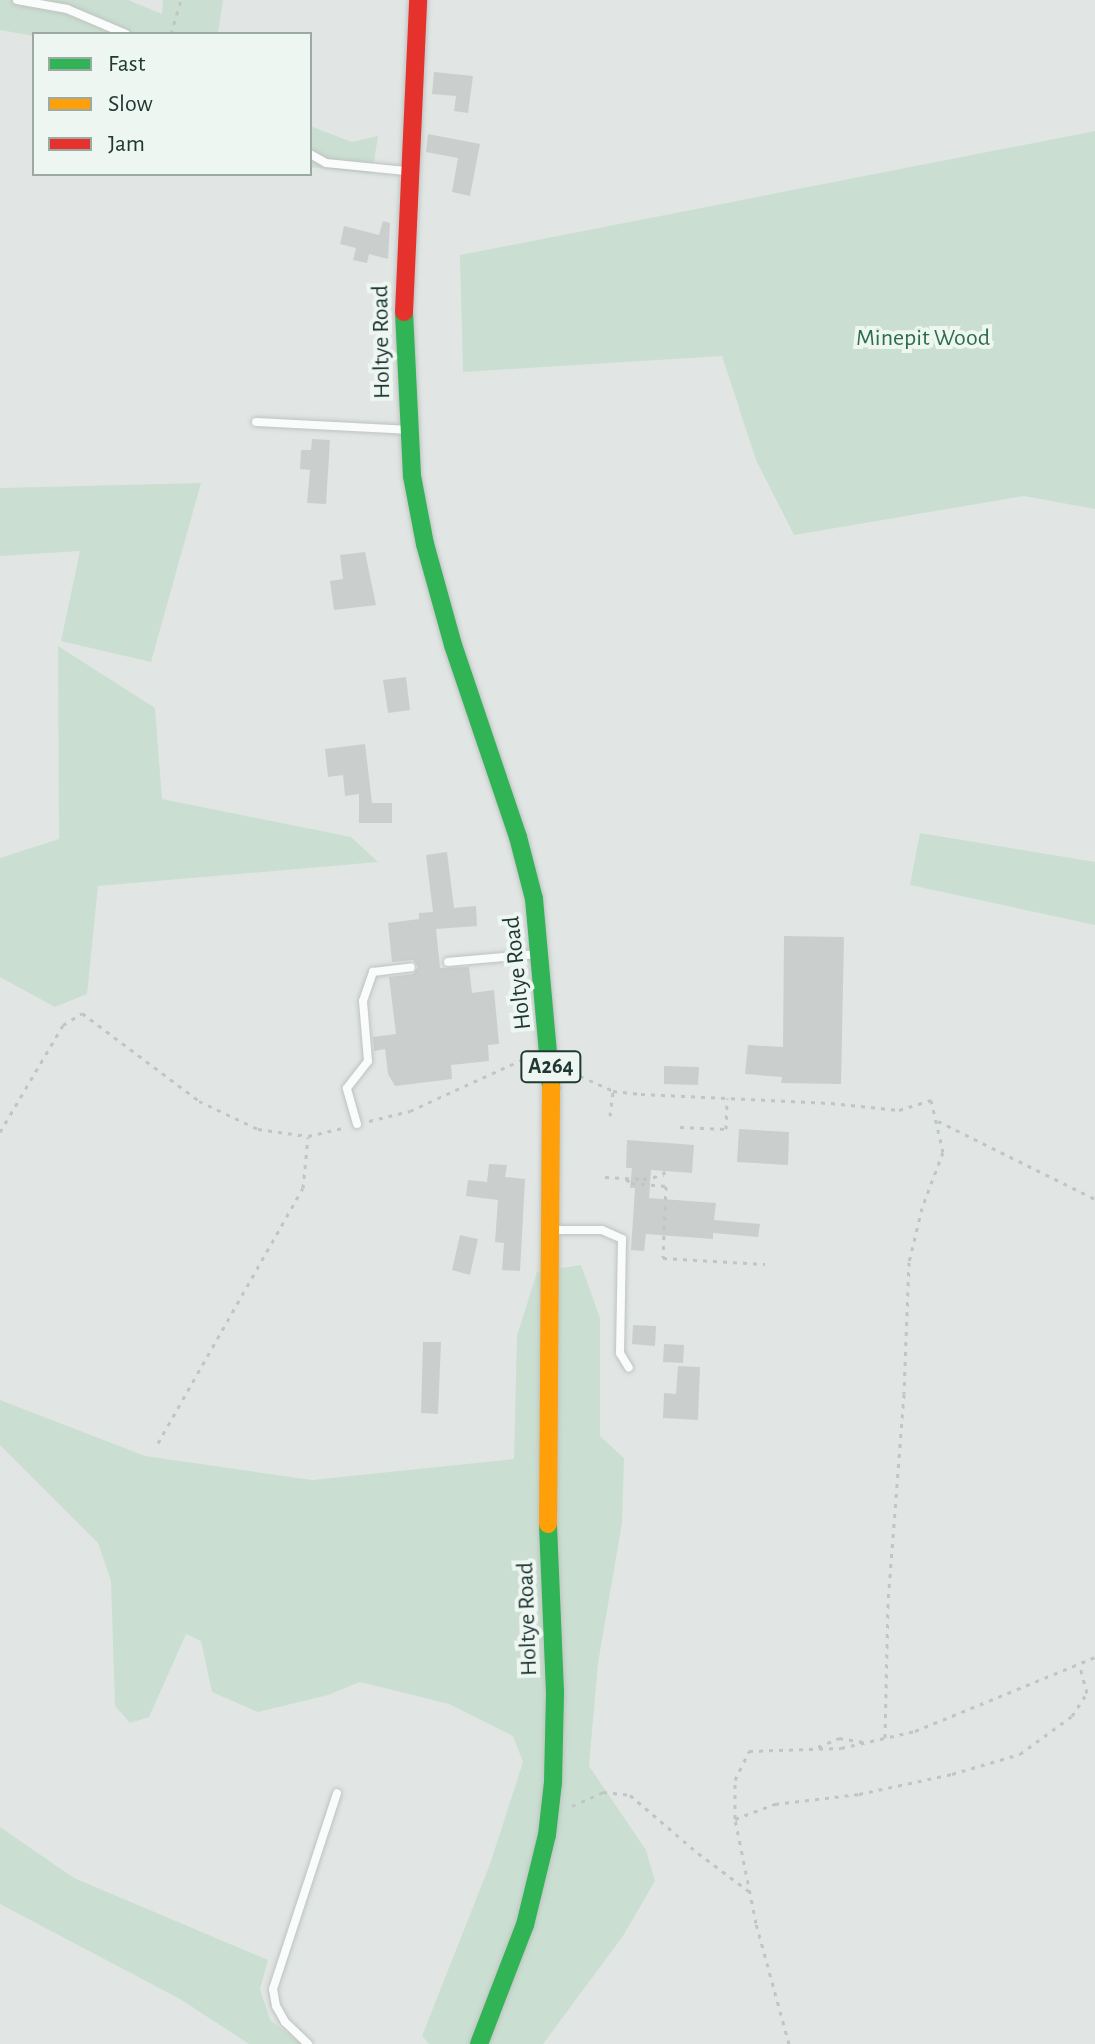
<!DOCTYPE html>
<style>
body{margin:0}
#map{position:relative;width:1095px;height:2044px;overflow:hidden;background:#e1e6e4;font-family:"Alegreya Sans",sans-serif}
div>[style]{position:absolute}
.green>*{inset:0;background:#cadfd1}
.building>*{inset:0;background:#cacfcd}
.path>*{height:3px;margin-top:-1.5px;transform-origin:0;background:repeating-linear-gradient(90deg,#bfc6c5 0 4px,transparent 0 10px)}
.roads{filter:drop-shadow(0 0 2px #bec3c1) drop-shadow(0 0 2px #bec3c1)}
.lane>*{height:8px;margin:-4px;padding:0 4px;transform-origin:4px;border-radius:4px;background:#fafbfb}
.fast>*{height:18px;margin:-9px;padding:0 9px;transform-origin:9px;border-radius:9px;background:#30b455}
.slow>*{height:18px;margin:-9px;padding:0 9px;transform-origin:9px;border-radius:9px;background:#ff9f0a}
.jam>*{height:18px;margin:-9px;padding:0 9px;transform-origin:9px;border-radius:9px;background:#e5322d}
span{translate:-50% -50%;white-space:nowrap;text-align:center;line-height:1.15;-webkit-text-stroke:8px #eef6f2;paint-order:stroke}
.shield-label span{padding:2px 6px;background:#eef6f2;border:2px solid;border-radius:6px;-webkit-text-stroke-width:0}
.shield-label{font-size:22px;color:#203833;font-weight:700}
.park-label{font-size:24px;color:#2d6d49}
.street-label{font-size:24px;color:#203833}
.legend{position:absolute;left:32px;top:32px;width:280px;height:144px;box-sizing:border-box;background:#eef6f2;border:2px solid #9caaa6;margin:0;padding:10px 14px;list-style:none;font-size:24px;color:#203833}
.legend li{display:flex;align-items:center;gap:16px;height:40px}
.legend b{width:40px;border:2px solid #9caaa6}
</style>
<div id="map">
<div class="green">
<div style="clip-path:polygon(0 0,128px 0,162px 14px,163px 0,223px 0,218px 34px,34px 36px,0 30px)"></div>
<div style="clip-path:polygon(310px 126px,352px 142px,378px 136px,372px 174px,310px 167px)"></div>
<div style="clip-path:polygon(1095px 131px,1095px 509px,1024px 496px,794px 535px,756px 460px,722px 356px,463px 372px,460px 255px)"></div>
<div style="clip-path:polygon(201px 483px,151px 662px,61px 641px,80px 551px,0 556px,0 488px)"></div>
<div style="clip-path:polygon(58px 646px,155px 708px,162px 799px,351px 837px,378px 862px,98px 886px,87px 994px,55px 1007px,0 977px,0 858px,59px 839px)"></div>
<div style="clip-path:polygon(920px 833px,1095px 862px,1095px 925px,910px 885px)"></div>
<div style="clip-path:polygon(581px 1265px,600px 1318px,600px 1436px,624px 1458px,622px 1523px,598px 1663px,589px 1766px,646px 1850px,655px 1881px,623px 1936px,543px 2044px,429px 2044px,422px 2036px,490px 1864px,523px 1762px,513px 1736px,449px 1704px,360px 1682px,328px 1695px,258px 1712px,212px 1692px,201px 1641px,186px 1634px,149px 1717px,130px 1723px,115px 1706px,111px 1581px,98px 1543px,0 1445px,0 1400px,145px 1456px,312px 1480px,514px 1459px,517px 1336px,537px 1272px)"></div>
<div style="clip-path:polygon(0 1827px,74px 1878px,268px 1960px,260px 1989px,270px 2020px,302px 2044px,249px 2044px,180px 1999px,0 1904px)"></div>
</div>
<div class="building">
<div style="clip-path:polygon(434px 72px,473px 76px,468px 113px,454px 111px,456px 96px,432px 94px)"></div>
<div style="clip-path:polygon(428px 134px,480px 144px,470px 196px,452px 192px,458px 158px,426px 152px)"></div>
<div style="clip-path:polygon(383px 221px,390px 223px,388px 259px,369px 254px,367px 263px,353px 260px,356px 248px,340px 244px,344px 226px,379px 235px)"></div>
<div style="clip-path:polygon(312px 439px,330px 440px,326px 504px,307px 503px,310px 470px,300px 469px,301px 450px,311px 450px)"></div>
<div style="clip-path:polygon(365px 552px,376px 605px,334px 610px,330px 581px,343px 579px,340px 555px)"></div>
<div style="clip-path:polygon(406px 677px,410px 710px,388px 713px,383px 680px)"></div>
<div style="clip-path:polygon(365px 744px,372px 803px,392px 803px,392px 823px,359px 823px,359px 794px,345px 796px,343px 775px,328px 777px,325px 749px)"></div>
<div style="clip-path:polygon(447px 852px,454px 908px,476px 906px,477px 926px,436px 929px,440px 968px,469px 967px,472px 993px,494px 990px,499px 1044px,488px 1045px,489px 1061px,451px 1065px,452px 1079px,395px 1086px,388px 1074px,385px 1049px,374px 1051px,373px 1037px,396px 1034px,389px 977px,413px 974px,418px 967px,413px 960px,392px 962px,388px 923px,419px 919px,419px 913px,433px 912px,426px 855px)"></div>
<div style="clip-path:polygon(784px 936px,844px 937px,841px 1084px,781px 1083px,782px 1077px,745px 1074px,748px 1045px,783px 1047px)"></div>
<div style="clip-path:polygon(664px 1066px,699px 1067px,698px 1085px,664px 1084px)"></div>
<div style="clip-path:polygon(739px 1129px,789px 1132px,788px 1165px,737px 1162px)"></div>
<div style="clip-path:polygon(627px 1140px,694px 1145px,692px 1173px,651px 1170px,649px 1198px,716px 1203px,714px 1220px,760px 1224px,758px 1237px,713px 1233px,713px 1239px,646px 1234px,644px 1251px,631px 1250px,635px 1188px,630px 1188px,632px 1168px,626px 1168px)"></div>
<div style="clip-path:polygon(489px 1164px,507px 1165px,505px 1177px,525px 1179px,520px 1271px,502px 1270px,504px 1243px,495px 1242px,498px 1200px,466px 1196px,468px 1180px,487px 1182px)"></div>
<div style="clip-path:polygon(460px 1235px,478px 1239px,470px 1275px,452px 1270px)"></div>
<div style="clip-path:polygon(633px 1325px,656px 1326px,655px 1346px,632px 1344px)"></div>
<div style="clip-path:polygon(423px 1342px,441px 1342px,438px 1414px,421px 1413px)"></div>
<div style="clip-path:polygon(664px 1344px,684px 1345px,683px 1363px,663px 1362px)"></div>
<div style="clip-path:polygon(678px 1366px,700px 1367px,698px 1420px,663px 1418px,664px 1393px,676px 1394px)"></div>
</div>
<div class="path">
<div style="left:171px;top:34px;width:35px;rotate:-74deg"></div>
<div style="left:570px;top:1077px;width:10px;rotate:-6deg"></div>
<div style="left:580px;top:1076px;width:36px;rotate:24deg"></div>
<div style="left:613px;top:1091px;width:28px;rotate:6deg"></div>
<div style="left:641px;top:1094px;width:190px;rotate:2.7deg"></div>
<div style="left:831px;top:1103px;width:68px;rotate:5.9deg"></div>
<div style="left:899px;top:1110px;width:34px;rotate:-17deg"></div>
<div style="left:931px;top:1100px;width:53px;rotate:77deg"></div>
<div style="left:943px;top:1152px;width:60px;rotate:110.6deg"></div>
<div style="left:922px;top:1208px;width:56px;rotate:103.5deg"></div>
<div style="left:909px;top:1262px;width:132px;rotate:92.2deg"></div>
<div style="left:904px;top:1394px;width:211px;rotate:94.4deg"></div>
<div style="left:888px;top:1604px;width:134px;rotate:91.3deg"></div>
<div style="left:610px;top:1116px;width:25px;rotate:-83deg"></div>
<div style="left:369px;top:1121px;width:42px;rotate:-13.7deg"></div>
<div style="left:410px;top:1111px;width:130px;rotate:-24.6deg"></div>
<div style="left:938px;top:1121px;width:175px;rotate:26.4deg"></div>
<div style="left:680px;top:1127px;width:46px;rotate:2.5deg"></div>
<div style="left:726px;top:1129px;width:31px;rotate:-88deg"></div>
<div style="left:0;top:1132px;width:124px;rotate:-59.5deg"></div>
<div style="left:63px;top:1025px;width:22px;rotate:-32deg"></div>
<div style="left:82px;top:1013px;width:146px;rotate:36.9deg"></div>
<div style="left:199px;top:1101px;width:65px;rotate:25.4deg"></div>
<div style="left:258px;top:1129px;width:50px;rotate:8deg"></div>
<div style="left:308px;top:1136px;width:39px;rotate:-13deg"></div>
<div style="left:605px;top:1177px;width:38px;rotate:3deg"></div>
<div style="left:643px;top:1179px;width:21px;rotate:-11deg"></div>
<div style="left:664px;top:1175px;width:4px;rotate:-90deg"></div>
<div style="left:626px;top:1179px;width:6px;rotate:39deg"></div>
<div style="left:631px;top:1183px;width:35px;rotate:5deg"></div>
<div style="left:666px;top:1186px;width:72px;rotate:92.4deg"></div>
<div style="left:663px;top:1258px;width:102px;rotate:3.4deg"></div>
<div style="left:158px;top:1443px;width:293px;rotate:-60.4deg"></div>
<div style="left:303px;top:1188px;width:51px;rotate:-84.4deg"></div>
<div style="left:818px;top:1747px;width:23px;rotate:-23deg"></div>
<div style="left:839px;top:1738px;width:25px;rotate:9deg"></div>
<div style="left:572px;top:1806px;width:34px;rotate:-24deg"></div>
<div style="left:603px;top:1792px;width:27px;rotate:6deg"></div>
<div style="left:630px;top:1795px;width:89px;rotate:40.5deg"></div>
<div style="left:698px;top:1853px;width:65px;rotate:36.9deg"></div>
<div style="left:735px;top:1819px;width:43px;rotate:-20.6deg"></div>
<div style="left:775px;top:1804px;width:85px;rotate:-6.8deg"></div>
<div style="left:859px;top:1794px;width:95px;rotate:-12.1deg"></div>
<div style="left:952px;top:1774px;width:71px;rotate:-16.4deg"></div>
<div style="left:1020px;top:1754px;width:64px;rotate:-36.2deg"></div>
<div style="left:1072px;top:1716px;width:27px;rotate:-57deg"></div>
<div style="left:1087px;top:1693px;width:30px;rotate:-105deg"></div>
<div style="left:789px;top:2044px;width:125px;rotate:-105.3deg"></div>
<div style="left:756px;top:1923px;width:106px;rotate:-101.4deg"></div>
<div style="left:735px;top:1819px;width:39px;rotate:-90deg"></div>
<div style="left:735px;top:1780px;width:32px;rotate:-64deg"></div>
<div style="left:749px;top:1751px;width:92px;rotate:-1.9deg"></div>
<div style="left:841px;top:1748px;width:76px;rotate:-12.9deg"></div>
<div style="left:915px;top:1731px;width:195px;rotate:-22.3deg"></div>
</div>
<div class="roads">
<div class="lane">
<div style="left:17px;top:0;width:51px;rotate:10.2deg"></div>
<div style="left:67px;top:9px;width:64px;rotate:23deg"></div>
<div style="left:310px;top:154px;width:18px;rotate:29deg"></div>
<div style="left:326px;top:163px;width:80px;rotate:5.7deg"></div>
<div style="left:256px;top:422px;width:151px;rotate:3deg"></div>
<div style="left:448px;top:962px;width:89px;rotate:-5.1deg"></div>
<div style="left:357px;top:1124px;width:37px;rotate:-106deg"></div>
<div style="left:347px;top:1088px;width:34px;rotate:-52deg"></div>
<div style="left:368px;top:1061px;width:60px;rotate:-94.8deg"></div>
<div style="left:363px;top:1001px;width:31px;rotate:-71deg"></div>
<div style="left:373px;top:972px;width:38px;rotate:-7deg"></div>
<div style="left:553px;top:1230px;width:49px"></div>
<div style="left:602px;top:1230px;width:22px;rotate:24deg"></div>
<div style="left:622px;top:1239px;width:114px;rotate:91deg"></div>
<div style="left:620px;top:1353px;width:17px;rotate:59deg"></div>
<div style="left:308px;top:2044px;width:32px;rotate:-136deg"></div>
<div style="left:285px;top:2022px;width:18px;rotate:-119deg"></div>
<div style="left:276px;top:2006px;width:17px;rotate:-100deg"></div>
<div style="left:273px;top:1989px;width:206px;rotate:-71.9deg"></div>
</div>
<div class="fast">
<div style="left:404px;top:312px;width:164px;rotate:87.2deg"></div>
<div style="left:412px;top:476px;width:69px;rotate:79.2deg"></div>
<div style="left:425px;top:544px;width:105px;rotate:74.5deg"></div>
<div style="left:453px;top:645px;width:203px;rotate:71.3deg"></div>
<div style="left:518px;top:837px;width:64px;rotate:75.5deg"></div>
<div style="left:534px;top:899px;width:189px;rotate:84.8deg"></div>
<div style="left:479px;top:2044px;width:128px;rotate:-68.9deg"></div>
<div style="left:525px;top:1925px;width:93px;rotate:-76.3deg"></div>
<div style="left:547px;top:1835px;width:53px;rotate:-83.5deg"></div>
<div style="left:553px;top:1782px;width:90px;rotate:-88.7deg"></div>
<div style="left:555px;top:1692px;width:168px;rotate:-92.4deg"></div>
</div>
<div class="slow">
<div style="left:548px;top:1524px;width:437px;rotate:-89.6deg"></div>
</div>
<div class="jam">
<div style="left:404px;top:312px;width:312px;rotate:-87.4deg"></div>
</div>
</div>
<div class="shield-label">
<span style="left:551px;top:1067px">A264</span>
</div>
<div class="park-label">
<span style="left:923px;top:339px">Minepit Wood</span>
</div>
<div class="street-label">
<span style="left:382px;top:342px;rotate:-91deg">Holtye Road</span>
<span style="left:518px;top:973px;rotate:-96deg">Holtye Road</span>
<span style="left:528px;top:1619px;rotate:-92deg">Holtye Road</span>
</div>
<ul class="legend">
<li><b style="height:10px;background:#30b455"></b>Fast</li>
<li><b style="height:10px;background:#ff9f0a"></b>Slow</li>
<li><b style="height:10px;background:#e5322d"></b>Jam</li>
</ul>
</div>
